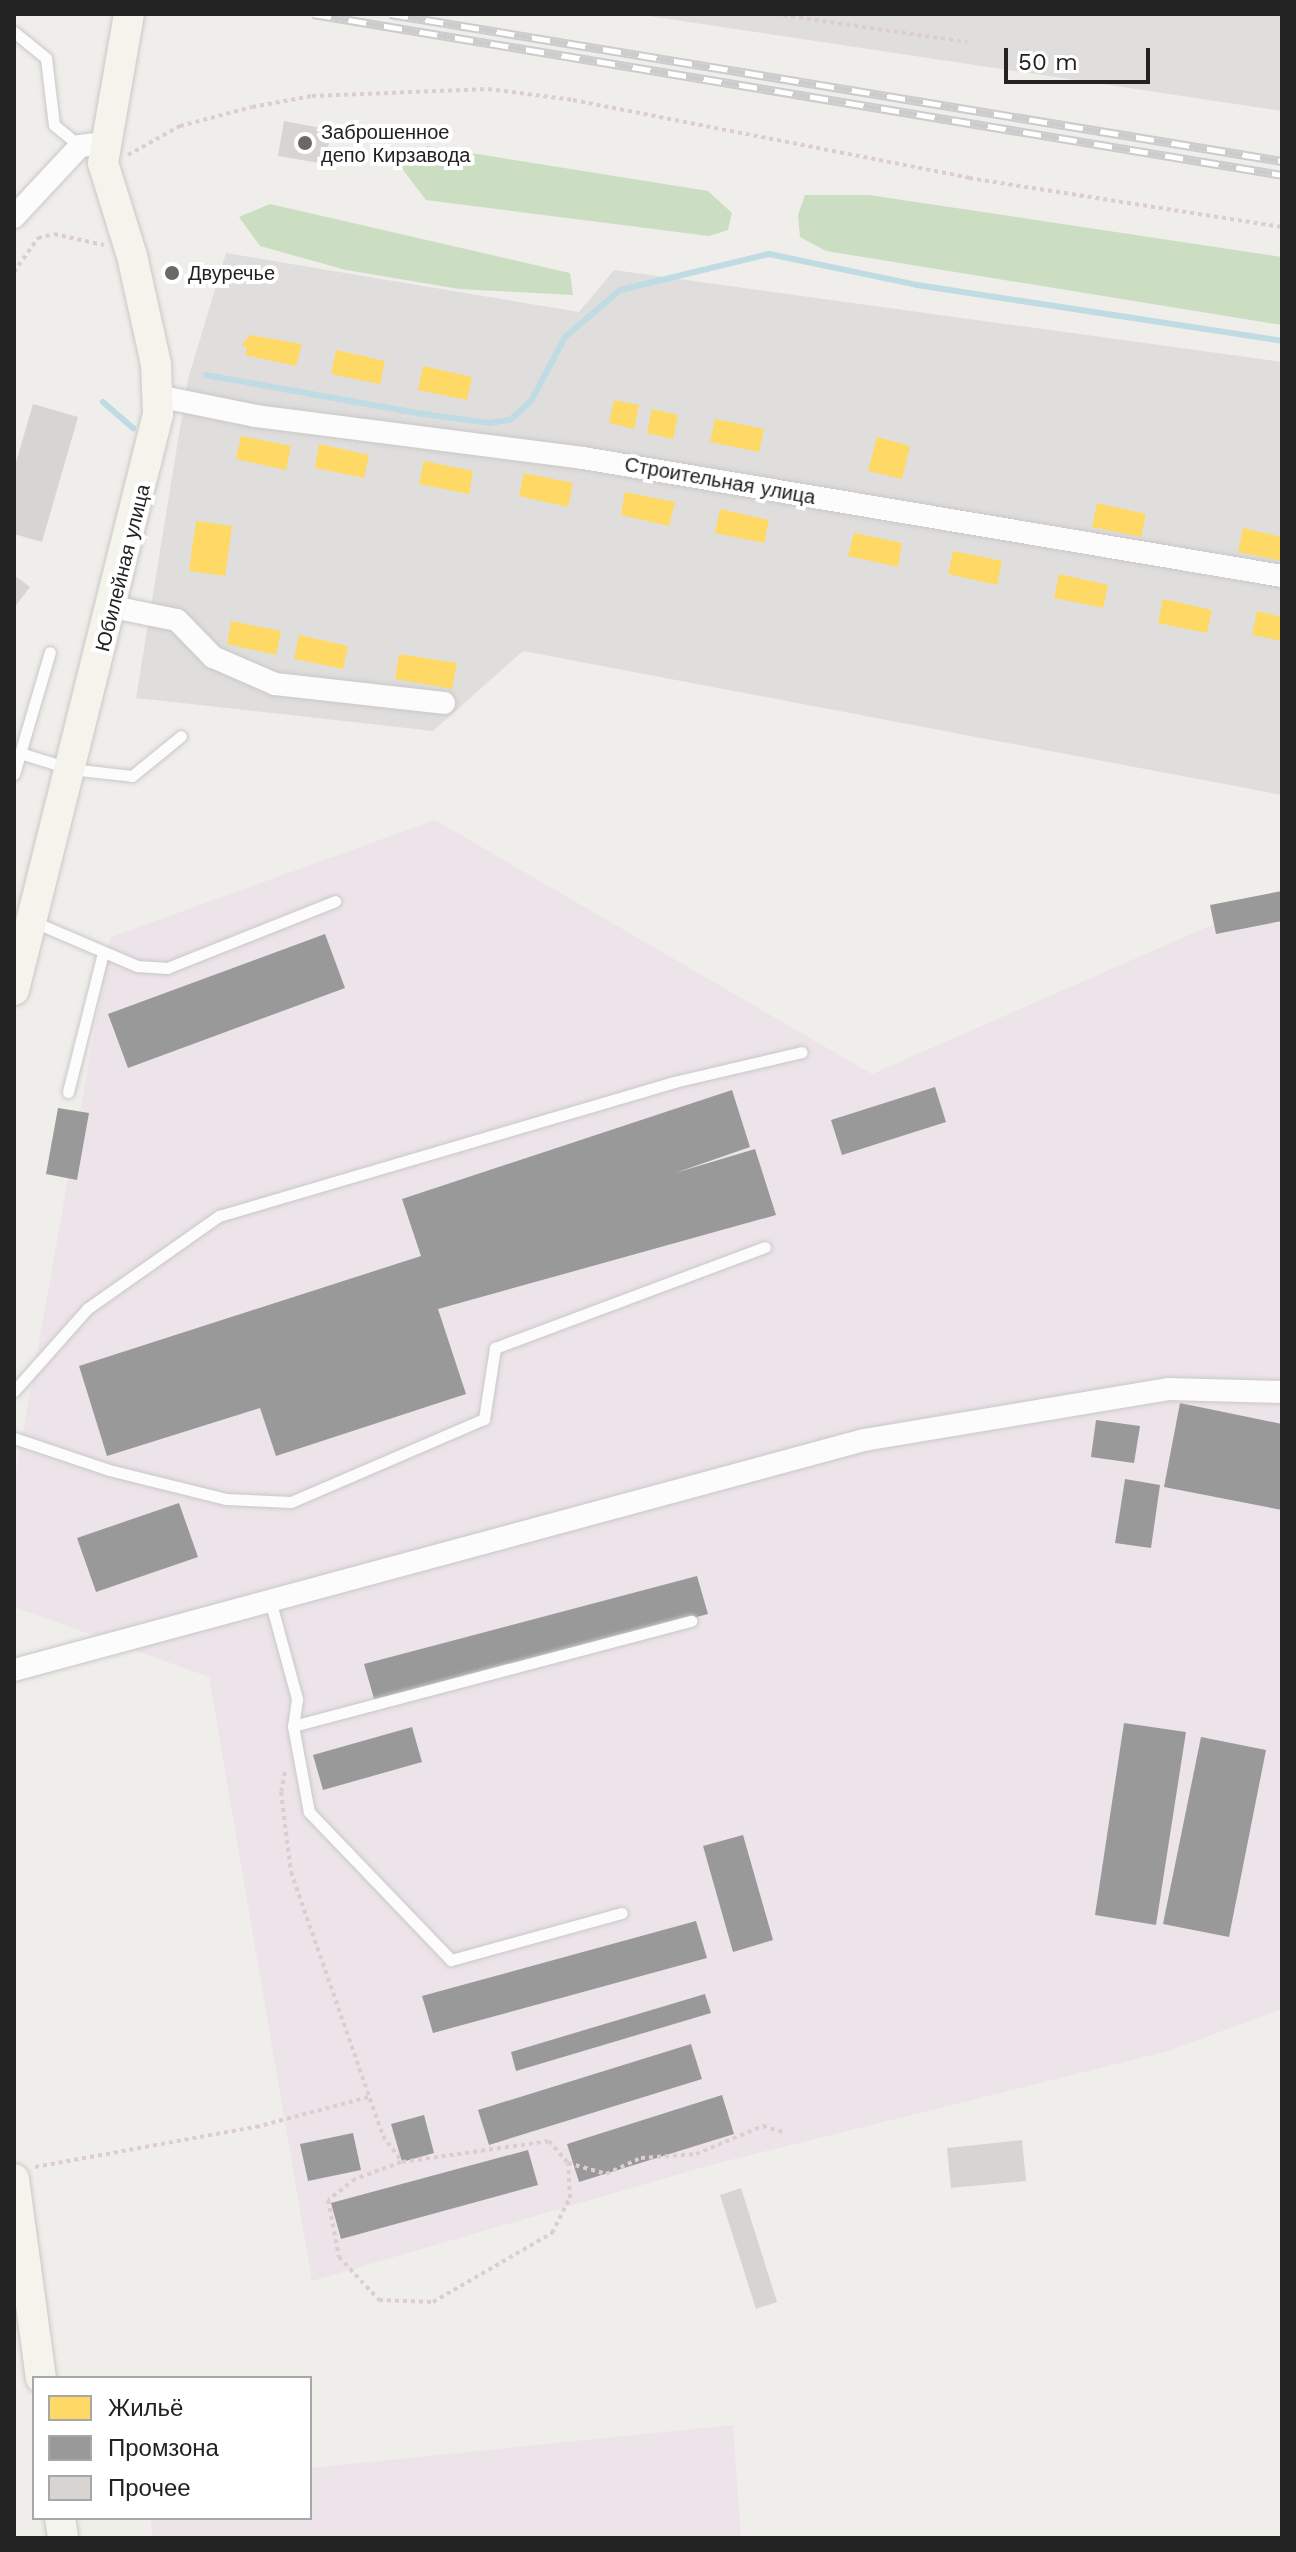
<!DOCTYPE html>
<meta charset="utf-8">
<style>
body{margin:0}
#map{position:relative;width:1296px;height:2552px;overflow:hidden;background:#f0eeeb;font-family:"Work Sans",sans-serif}
div>[style]{position:absolute}
.residential>*{inset:0;background:#dfdedc}
.industrial>*{inset:0;background:#ede4e9}
.forest>*{inset:0;background:#cbdec1}
.homes>*{inset:0;background:#ffd966}
.industry>*{inset:0;background:#999}
.stream>*{height:6px;margin:-3px;padding:0 3px;transform-origin:3px;border-radius:3px;background:#bfdbe3}
.building>*{inset:0;background:#d7d4d2}
.path>*{height:4px;margin-top:-2px;transform-origin:0;background:repeating-linear-gradient(90deg,#dccecd 0 4px,transparent 0 8px)}
.roads{filter:drop-shadow(0 0 2px #c9c8c7) drop-shadow(0 0 2px #c9c8c7)}
.lane>*{height:11px;margin:-5.5px;padding:0 5.5px;transform-origin:5.5px;border-radius:5.5px;background:#fdfcfc}
.street>*{height:22px;margin:-11px;padding:0 11px;transform-origin:11px;border-radius:11px;background:#fdfcfc}
.secondary>*{height:30px;margin:-15px;padding:0 15px;transform-origin:15px;border-radius:15px;background:#f4f4ed}
.rail>*{height:9px;margin-top:-4.5px;transform-origin:0;background:repeating-linear-gradient(90deg,#fff 0 18px,#ccc 0 36px);box-sizing:border-box;border-block:2px solid #ccc}
.dots>*{width:22px;height:22px;translate:-50% -50%;box-sizing:border-box;border:4px solid #fff;border-radius:50%}
span{translate:-50% -50%;white-space:nowrap;text-align:center;line-height:1.15;-webkit-text-stroke:8px #fff;paint-order:stroke}
.poi-label{font-size:20px;color:#222}
.left{translate:0 -50%;text-align:left}
.street-label{font-size:20px;color:#222}
.frame{position:absolute;inset:0;border:16px solid #222;pointer-events:none}
.legend{position:absolute;left:32px;top:2376px;width:280px;height:144px;box-sizing:border-box;background:#fff;border:2px solid #a7a7a7;margin:0;padding:10px 14px;list-style:none;font-size:24px;color:#222}
.legend li{display:flex;align-items:center;gap:16px;height:40px}
.legend b{width:40px;border:2px solid #a7a7a7}
.scale{position:absolute;left:1004px;top:48px;width:146px;height:36px;box-sizing:border-box;border:4px solid #222;border-top:0;padding-left:10px;font-size:24px;line-height:28px;white-space:nowrap;color:#222;-webkit-text-stroke:6px #fff;paint-order:stroke}
</style>
<div id="map">
<div class="residential">
<div style="clip-path:polygon(635px 14px,1282px 14px,1282px 111px)"></div>
<div style="clip-path:polygon(226px 253px,579px 312px,614px 270px,1282px 362px,1282px 795px,523px 651px,433px 731px,136px 698px,188px 379px)"></div>
</div>
<div class="industrial">
<div style="clip-path:polygon(435px 820px,872px 1074px,1282px 894px,1282px 2009px,1168px 2051px,707px 2166px,312px 2281px,209px 1677px,14px 1607px,14px 1482px,111px 937px)"></div>
<div style="clip-path:polygon(733px 2425px,741px 2538px,152px 2538px,151px 2518px,310px 2518px,310px 2468px)"></div>
</div>
<div class="forest">
<div style="clip-path:polygon(427px 146px,708px 191px,732px 213px,728px 230px,709px 236px,426px 200px,400px 166px)"></div>
<div style="clip-path:polygon(805px 195px,869px 195px,1282px 257px,1282px 325px,826px 251px,800px 237px,798px 215px)"></div>
<div style="clip-path:polygon(270px 204px,570px 273px,573px 295px,459px 289px,346px 270px,260px 246px,239px 217px)"></div>
</div>
<div class="homes">
<div style="clip-path:polygon(250px 335px,302px 344px,296px 366px,245px 355px,247px 347px,241px 346px)"></div>
<div style="clip-path:polygon(336px 350px,385px 361px,380px 384px,331px 374px)"></div>
<div style="clip-path:polygon(423px 366px,472px 377px,467px 400px,418px 390px)"></div>
<div style="clip-path:polygon(614px 400px,639px 405px,634px 429px,609px 423px)"></div>
<div style="clip-path:polygon(652px 409px,678px 415px,673px 439px,647px 433px)"></div>
<div style="clip-path:polygon(715px 419px,764px 429px,759px 452px,710px 442px)"></div>
<div style="clip-path:polygon(241px 436px,291px 446px,286px 470px,236px 459px)"></div>
<div style="clip-path:polygon(877px 437px,910px 446px,902px 479px,868px 471px)"></div>
<div style="clip-path:polygon(319px 444px,369px 455px,364px 478px,315px 468px)"></div>
<div style="clip-path:polygon(424px 461px,473px 471px,469px 494px,419px 484px)"></div>
<div style="clip-path:polygon(524px 473px,573px 483px,568px 507px,519px 496px)"></div>
<div style="clip-path:polygon(625px 492px,675px 502px,669px 526px,621px 515px)"></div>
<div style="clip-path:polygon(1097px 503px,1146px 514px,1141px 537px,1092px 527px)"></div>
<div style="clip-path:polygon(720px 509px,769px 520px,764px 543px,715px 533px)"></div>
<div style="clip-path:polygon(196px 521px,232px 526px,225px 576px,189px 571px)"></div>
<div style="clip-path:polygon(1243px 528px,1282px 537px,1282px 561px,1238px 552px)"></div>
<div style="clip-path:polygon(854px 533px,902px 543px,898px 567px,848px 556px)"></div>
<div style="clip-path:polygon(953px 551px,1002px 561px,997px 585px,948px 574px)"></div>
<div style="clip-path:polygon(1059px 574px,1108px 585px,1103px 608px,1054px 598px)"></div>
<div style="clip-path:polygon(1163px 599px,1212px 610px,1207px 633px,1158px 623px)"></div>
<div style="clip-path:polygon(1257px 611px,1282px 617px,1282px 641px,1252px 635px)"></div>
<div style="clip-path:polygon(231px 621px,281px 631px,276px 655px,227px 644px)"></div>
<div style="clip-path:polygon(299px 635px,348px 646px,343px 669px,294px 659px)"></div>
<div style="clip-path:polygon(399px 654px,457px 663px,452px 689px,395px 679px)"></div>
</div>
<div class="industry">
<div style="clip-path:polygon(1282px 891px,1282px 921px,1216px 934px,1210px 905px)"></div>
<div style="clip-path:polygon(325px 934px,345px 988px,128px 1068px,108px 1014px)"></div>
<div style="clip-path:polygon(935px 1087px,946px 1122px,842px 1155px,831px 1120px)"></div>
<div style="clip-path:polygon(732px 1090px,750px 1147px,675px 1173px,755px 1149px,776px 1215px,438px 1309px,466px 1394px,276px 1456px,260px 1408px,107px 1456px,79px 1366px,421px 1256px,402px 1199px)"></div>
<div style="clip-path:polygon(58px 1108px,89px 1113px,77px 1180px,46px 1174px)"></div>
<div style="clip-path:polygon(1180px 1403px,1282px 1424px,1282px 1510px,1164px 1487px)"></div>
<div style="clip-path:polygon(1096px 1420px,1140px 1426px,1134px 1463px,1091px 1457px)"></div>
<div style="clip-path:polygon(1125px 1479px,1160px 1485px,1151px 1548px,1115px 1543px)"></div>
<div style="clip-path:polygon(179px 1503px,198px 1557px,96px 1592px,77px 1538px)"></div>
<div style="clip-path:polygon(697px 1576px,708px 1614px,375px 1702px,364px 1664px)"></div>
<div style="clip-path:polygon(1124px 1723px,1186px 1732px,1156px 1925px,1095px 1915px)"></div>
<div style="clip-path:polygon(412px 1727px,422px 1762px,323px 1790px,313px 1755px)"></div>
<div style="clip-path:polygon(1201px 1737px,1266px 1750px,1229px 1937px,1163px 1924px)"></div>
<div style="clip-path:polygon(743px 1835px,773px 1940px,733px 1952px,703px 1846px)"></div>
<div style="clip-path:polygon(696px 1921px,707px 1958px,433px 2033px,422px 1996px)"></div>
<div style="clip-path:polygon(705px 1994px,711px 2013px,516px 2071px,511px 2052px)"></div>
<div style="clip-path:polygon(691px 2044px,702px 2079px,489px 2145px,478px 2110px)"></div>
<div style="clip-path:polygon(722px 2095px,734px 2134px,579px 2182px,567px 2144px)"></div>
<div style="clip-path:polygon(424px 2115px,434px 2153px,402px 2162px,391px 2124px)"></div>
<div style="clip-path:polygon(353px 2133px,361px 2170px,308px 2181px,300px 2144px)"></div>
<div style="clip-path:polygon(528px 2150px,538px 2185px,341px 2239px,331px 2203px)"></div>
</div>
<div class="stream">
<div style="left:206px;top:375px;width:220px;rotate:10.2deg"></div>
<div style="left:423px;top:414px;width:68px;rotate:7.7deg"></div>
<div style="left:490px;top:423px;width:20px;rotate:-9deg"></div>
<div style="left:510px;top:420px;width:28px;rotate:-42deg"></div>
<div style="left:531px;top:401px;width:72px;rotate:-62deg"></div>
<div style="left:565px;top:337px;width:72px;rotate:-40.5deg"></div>
<div style="left:620px;top:290px;width:153px;rotate:-13.6deg"></div>
<div style="left:769px;top:254px;width:151px;rotate:11.8deg"></div>
<div style="left:917px;top:285px;width:369px;rotate:8.7deg"></div>
<div style="left:103px;top:402px;width:40px;rotate:41deg"></div>
</div>
<div class="building">
<div style="clip-path:polygon(284px 121px,331px 130px,325px 164px,278px 156px)"></div>
<div style="clip-path:polygon(33px 404px,78px 417px,42px 542px,14px 534px,14px 469px)"></div>
<div style="clip-path:polygon(14px 575px,30px 587px,14px 608px)"></div>
<div style="clip-path:polygon(1022px 2140px,1026px 2181px,951px 2188px,947px 2148px)"></div>
<div style="clip-path:polygon(741px 2188px,777px 2302px,756px 2309px,720px 2195px)"></div>
</div>
<div class="path">
<div style="left:775px;top:14px;width:194px;rotate:8.3deg"></div>
<div style="left:128px;top:155px;width:60px;rotate:-29.1deg"></div>
<div style="left:180px;top:126px;width:74px;rotate:-14.8deg"></div>
<div style="left:252px;top:107px;width:61px;rotate:-10.4deg"></div>
<div style="left:312px;top:96px;width:176px;rotate:-2.3deg"></div>
<div style="left:488px;top:89px;width:86px;rotate:7.4deg"></div>
<div style="left:573px;top:100px;width:404px;rotate:11.1deg"></div>
<div style="left:969px;top:178px;width:317px;rotate:8.9deg"></div>
<div style="left:14px;top:272px;width:42px;rotate:-54.8deg"></div>
<div style="left:38px;top:238px;width:16px;rotate:-14deg"></div>
<div style="left:54px;top:234px;width:51px;rotate:12.4deg"></div>
<div style="left:285px;top:1772px;width:20px;rotate:101deg"></div>
<div style="left:281px;top:1792px;width:81px;rotate:82.9deg"></div>
<div style="left:291px;top:1872px;width:280px;rotate:70.8deg"></div>
<div style="left:383px;top:2136px;width:32px;rotate:54deg"></div>
<div style="left:402px;top:2162px;width:148px;rotate:-8.1deg"></div>
<div style="left:549px;top:2141px;width:29px;rotate:49deg"></div>
<div style="left:568px;top:2163px;width:40px;rotate:16deg"></div>
<div style="left:606px;top:2174px;width:38px;rotate:-25deg"></div>
<div style="left:641px;top:2158px;width:55px;rotate:-4.2deg"></div>
<div style="left:696px;top:2154px;width:73px;rotate:-22.7deg"></div>
<div style="left:763px;top:2126px;width:24px;rotate:17deg"></div>
<div style="left:401px;top:2162px;width:49px;rotate:159.7deg"></div>
<div style="left:355px;top:2179px;width:34px;rotate:142deg"></div>
<div style="left:328px;top:2200px;width:58px;rotate:79.1deg"></div>
<div style="left:339px;top:2257px;width:59px;rotate:47.1deg"></div>
<div style="left:379px;top:2300px;width:54px;rotate:2.1deg"></div>
<div style="left:433px;top:2302px;width:138px;rotate:-30.1deg"></div>
<div style="left:552px;top:2233px;width:39px;rotate:-63deg"></div>
<div style="left:570px;top:2198px;width:35px;rotate:-93deg"></div>
<div style="left:35px;top:2167px;width:225px;rotate:-10.3deg"></div>
<div style="left:256px;top:2127px;width:117px;rotate:-14.9deg"></div>
</div>
<div class="roads">
<div class="lane">
<div style="left:14px;top:32px;width:41px;rotate:39.1deg"></div>
<div style="left:46px;top:58px;width:67px;rotate:83.2deg"></div>
<div style="left:54px;top:125px;width:33px;rotate:39deg"></div>
<div style="left:20px;top:753px;width:53px;rotate:17.4deg"></div>
<div style="left:71px;top:769px;width:61px;rotate:6.5deg"></div>
<div style="left:132px;top:776px;width:63px;rotate:-39.2deg"></div>
<div style="left:14px;top:774px;width:127px;rotate:-73.6deg"></div>
<div style="left:32px;top:921px;width:114px;rotate:23.2deg"></div>
<div style="left:137px;top:966px;width:30px;rotate:4deg"></div>
<div style="left:167px;top:968px;width:181px;rotate:-21.7deg"></div>
<div style="left:68px;top:1092px;width:143px;rotate:-75.9deg"></div>
<div style="left:14px;top:1391px;width:111px;rotate:-48.3deg"></div>
<div style="left:88px;top:1308px;width:160px;rotate:-35.1deg"></div>
<div style="left:219px;top:1216px;width:474px;rotate:-16.4deg"></div>
<div style="left:674px;top:1082px;width:131px;rotate:-13.2deg"></div>
<div style="left:14px;top:1438px;width:100px;rotate:18.6deg"></div>
<div style="left:109px;top:1470px;width:121px;rotate:13.9deg"></div>
<div style="left:226px;top:1499px;width:65px;rotate:2.6deg"></div>
<div style="left:291px;top:1502px;width:210px;rotate:-23.3deg"></div>
<div style="left:484px;top:1419px;width:72px;rotate:-81.2deg"></div>
<div style="left:495px;top:1348px;width:288px;rotate:-20.5deg"></div>
<div style="left:270px;top:1600px;width:103px;rotate:74.7deg"></div>
<div style="left:297px;top:1699px;width:27px;rotate:98deg"></div>
<div style="left:293px;top:1726px;width:87px;rotate:79.5deg"></div>
<div style="left:309px;top:1812px;width:205px;rotate:46.2deg"></div>
<div style="left:451px;top:1960px;width:177px;rotate:-15.4deg"></div>
<div style="left:293px;top:1726px;width:412px;rotate:-14.8deg"></div>
</div>
<div class="street">
<div style="left:14px;top:217px;width:97px;rotate:-47.1deg"></div>
<div style="left:80px;top:146px;width:23px;rotate:-7deg"></div>
<div style="left:157px;top:396px;width:101px;rotate:11.4deg"></div>
<div style="left:256px;top:416px;width:330px;rotate:7.3deg"></div>
<div style="left:583px;top:458px;width:709px;rotate:9.58deg"></div>
<div style="left:113px;top:607px;width:65px;rotate:11.5deg"></div>
<div style="left:177px;top:620px;width:52px;rotate:45.8deg"></div>
<div style="left:213px;top:657px;width:68px;rotate:23.5deg"></div>
<div style="left:275px;top:684px;width:170px;rotate:6.4deg"></div>
<div style="left:14px;top:1670px;width:881px;rotate:-15.14deg"></div>
<div style="left:864px;top:1440px;width:308px;rotate:-9.5deg"></div>
<div style="left:1168px;top:1389px;width:114px;rotate:1.5deg"></div>
</div>
<div class="secondary">
<div style="left:14px;top:990px;width:594px;rotate:-75.96deg"></div>
<div style="left:158px;top:414px;width:50px;rotate:-92.3deg"></div>
<div style="left:156px;top:364px;width:111px;rotate:-102.5deg"></div>
<div style="left:132px;top:256px;width:97px;rotate:-107.3deg"></div>
<div style="left:103px;top:163px;width:151px;rotate:-80.1deg"></div>
<div style="left:14px;top:2179px;width:201px;rotate:82.3deg"></div>
<div style="left:60px;top:2518px;width:20px;rotate:81deg"></div>
</div>
</div>
<div class="rail">
<div style="left:313px;top:14px;width:982px;rotate:9.43deg"></div>
<div style="left:390px;top:14px;width:904px;rotate:9.36deg"></div>
</div>
<div class="dots">
<div style="left:305px;top:143px;background:#6a6968"></div>
<div style="left:172px;top:273px;background:#6a6968"></div>
</div>
<div class="poi-label">
<span class="left" style="left:321px;top:144px">Заброшенное<br>депо Кирзавода</span>
<span class="left" style="left:188px;top:273px">Двуречье</span>
</div>
<div class="street-label">
<span style="left:720px;top:481px;rotate:10deg">Строительная улица</span>
<span style="left:123px;top:568px;rotate:-76deg">Юбилейная улица</span>
</div>
<div class="frame"></div>
<ul class="legend">
<li><b style="height:22px;background:#ffd966"></b>Жильё</li>
<li><b style="height:22px;background:#999"></b>Промзона</li>
<li><b style="height:22px;background:#d7d4d2"></b>Прочее</li>
</ul>
<div class="scale">50 m</div>
</div>
